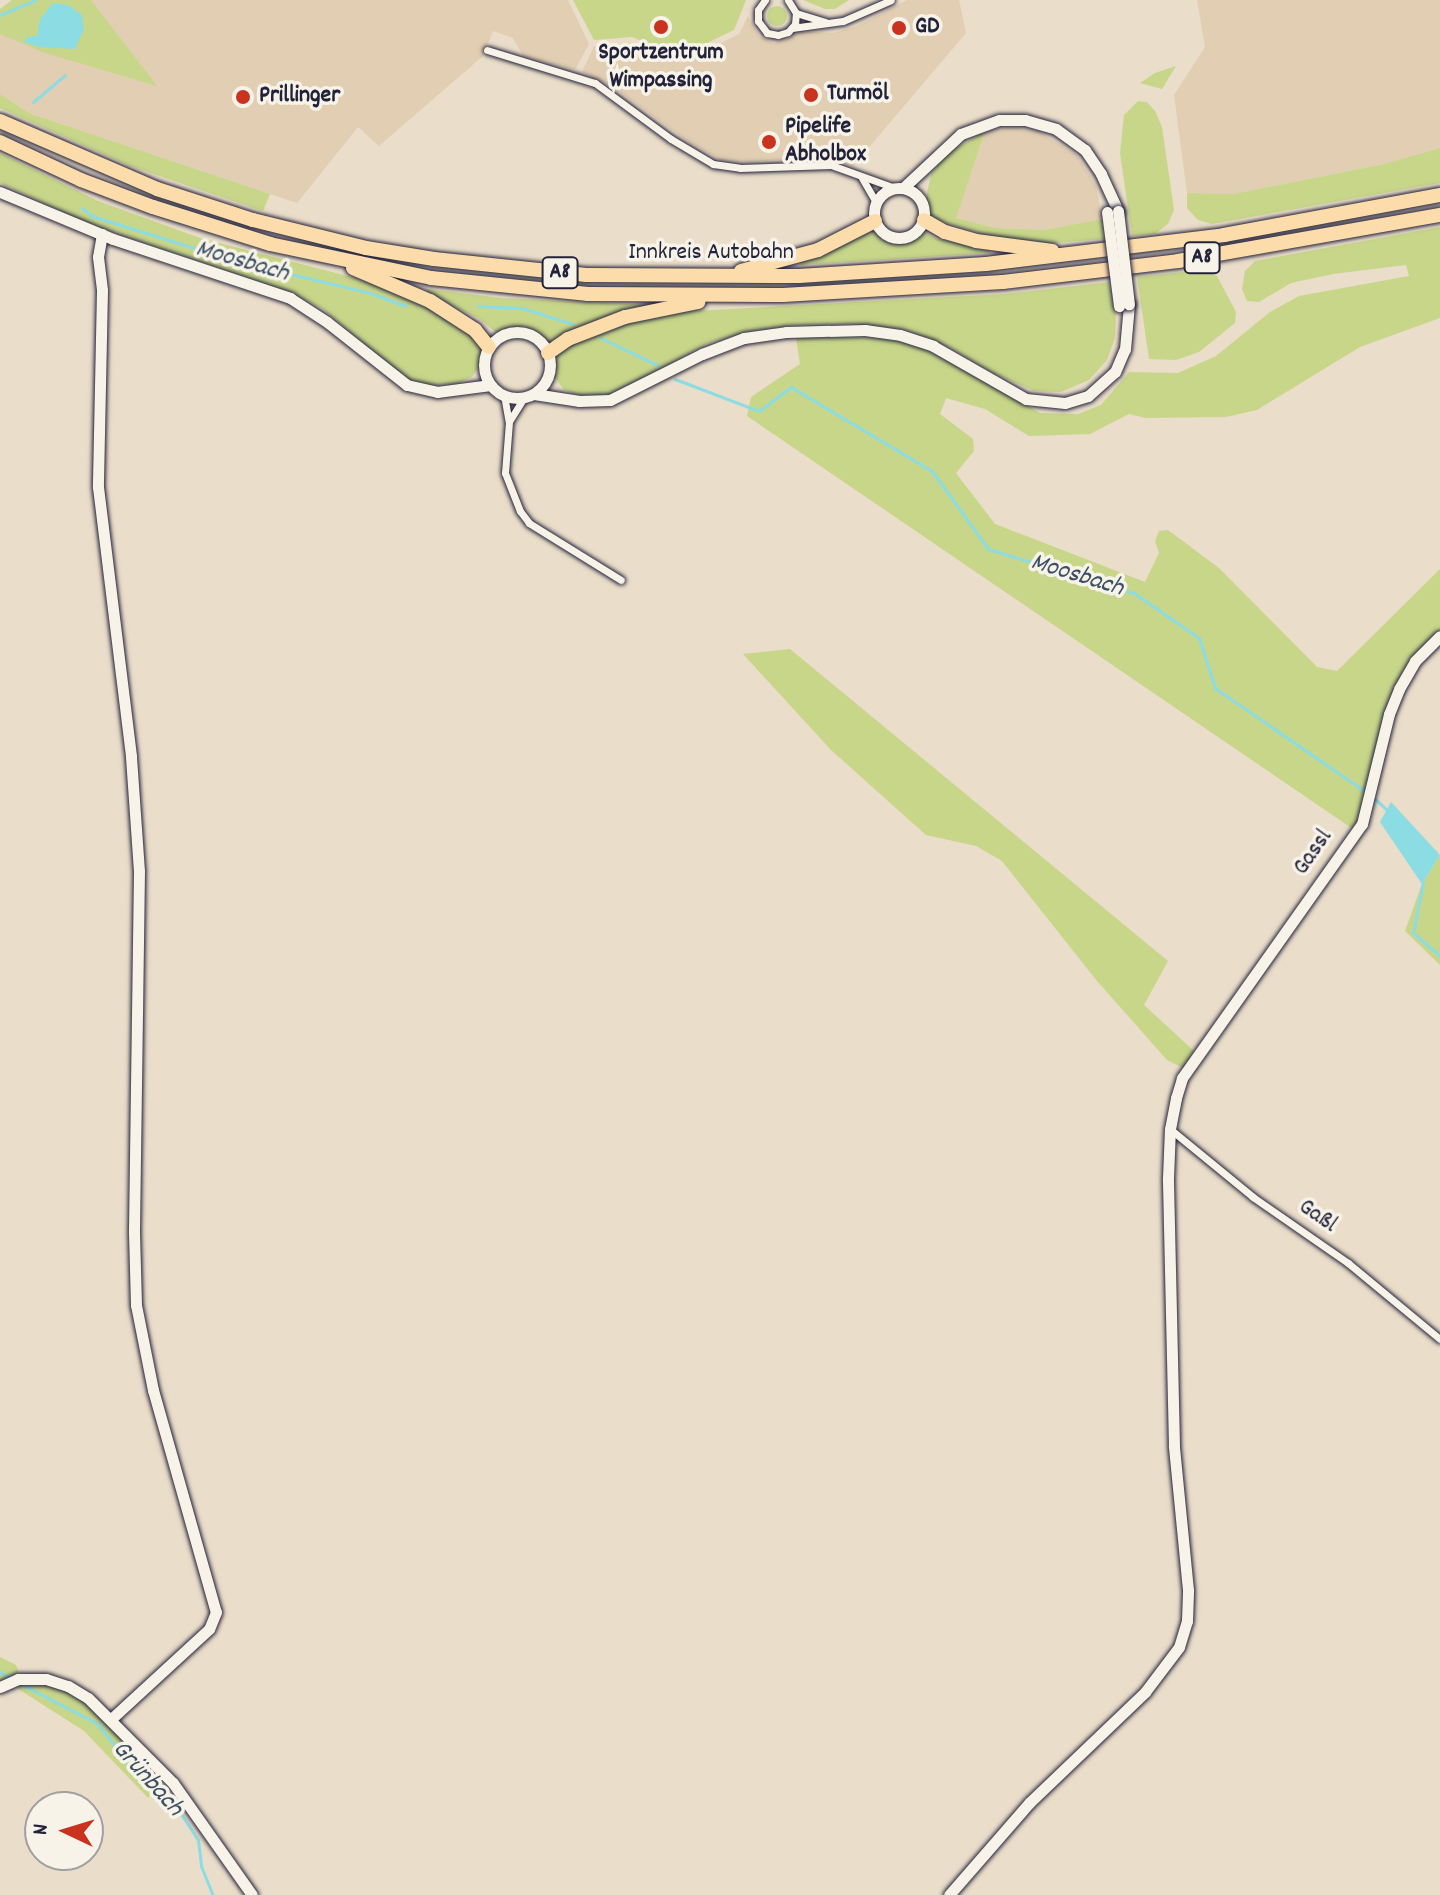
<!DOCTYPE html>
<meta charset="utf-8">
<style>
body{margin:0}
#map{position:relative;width:1440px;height:1895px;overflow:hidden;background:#eaddc9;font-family:Dekko,sans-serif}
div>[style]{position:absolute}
.built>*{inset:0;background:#e1ceb3}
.green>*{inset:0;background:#c8d68a}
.round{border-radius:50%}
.water>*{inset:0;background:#8bdce3}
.stream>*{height:3px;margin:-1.5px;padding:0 1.5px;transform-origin:1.5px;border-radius:1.5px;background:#8bdce3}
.roads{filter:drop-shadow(0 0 2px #22223b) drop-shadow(0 0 2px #22223b)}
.street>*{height:7px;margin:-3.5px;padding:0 3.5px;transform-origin:3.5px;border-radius:3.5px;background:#f7f3e8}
.secondary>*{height:11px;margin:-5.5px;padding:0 5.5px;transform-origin:5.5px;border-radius:5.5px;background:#f7f3e8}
.secondary>.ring{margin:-5.5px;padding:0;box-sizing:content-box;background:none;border:11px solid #f7f3e8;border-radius:50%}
.highway>*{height:14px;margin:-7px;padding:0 7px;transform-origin:7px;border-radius:7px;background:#fddcac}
.bridges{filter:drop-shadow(0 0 2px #22223b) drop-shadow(0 0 2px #22223b)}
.secondary-bridge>*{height:11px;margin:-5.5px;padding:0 5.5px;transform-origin:5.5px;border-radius:5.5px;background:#f7f3e8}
.dots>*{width:22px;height:22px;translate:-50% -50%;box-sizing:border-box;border:4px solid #f7f3e8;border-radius:50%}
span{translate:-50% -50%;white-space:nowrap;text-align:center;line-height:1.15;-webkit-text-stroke:7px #f7f3e8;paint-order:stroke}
.shield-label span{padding:2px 6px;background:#f7f3e8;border:2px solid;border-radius:6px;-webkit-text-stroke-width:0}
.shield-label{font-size:22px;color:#22223b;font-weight:700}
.poi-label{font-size:24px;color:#22223b;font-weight:700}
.left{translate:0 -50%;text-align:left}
.street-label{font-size:24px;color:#22223b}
.water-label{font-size:26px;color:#3c5065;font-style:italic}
.north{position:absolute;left:24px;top:1791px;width:80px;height:80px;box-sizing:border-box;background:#f7f3e8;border:2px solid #a29fa3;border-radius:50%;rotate:274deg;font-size:22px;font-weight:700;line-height:32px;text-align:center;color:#22223b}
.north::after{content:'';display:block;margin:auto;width:28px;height:36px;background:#c8321e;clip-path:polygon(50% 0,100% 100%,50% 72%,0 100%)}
</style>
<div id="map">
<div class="built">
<div style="clip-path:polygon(72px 0,568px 0,589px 44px,575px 70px,523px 56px,513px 38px,493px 31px,483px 56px,379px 146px,358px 127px,297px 203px,29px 113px,0 94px,0 26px)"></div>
<div style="clip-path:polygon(907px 0,959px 0,966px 33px,853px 166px,816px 157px,748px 162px,721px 160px,686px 140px,612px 86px,582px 72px,594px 46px,632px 43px,681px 63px,739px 34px,748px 16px,759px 36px,774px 43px,788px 39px,796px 31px,833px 33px,857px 26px)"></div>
<div style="clip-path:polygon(1197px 0,1440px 0,1440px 148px,1384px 164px,1233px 194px,1187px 193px,1174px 95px,1205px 47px)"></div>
<div style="clip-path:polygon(1010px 127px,1038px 131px,1077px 155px,1096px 186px,1102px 219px,1043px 230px,996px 228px,955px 218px,985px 131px)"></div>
</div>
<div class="green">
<div style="clip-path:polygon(12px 0,91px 0,157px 86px,45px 53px,0 34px,0 9px)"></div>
<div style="clip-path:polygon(573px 0,746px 0,734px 30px,680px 56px,632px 37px,594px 40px)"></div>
<div style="clip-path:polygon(803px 0,849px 0,835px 9px,825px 9px)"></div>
<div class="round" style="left:767px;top:6px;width:20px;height:20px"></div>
<div style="clip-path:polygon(1176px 66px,1162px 89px,1140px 83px,1155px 73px)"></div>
<div style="clip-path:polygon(0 94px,29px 113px,270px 194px,263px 211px,130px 166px,0 108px)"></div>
<div style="clip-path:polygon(1138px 101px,1147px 102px,1155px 111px,1162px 127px,1174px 210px,1168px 224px,1155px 234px,1132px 236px,1120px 153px,1124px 115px)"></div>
<div style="clip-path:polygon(985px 131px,956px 218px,996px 228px,1043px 230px,1102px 219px,1104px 239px,1054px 243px,1006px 241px,933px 219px,926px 198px,931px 174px,947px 154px)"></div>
<div style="clip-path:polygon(1440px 148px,1440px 183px,1212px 224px,1198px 220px,1187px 208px,1187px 193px,1233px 194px,1384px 164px)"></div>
<div style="clip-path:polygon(0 153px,98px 201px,200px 238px,359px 279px,422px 301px,458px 329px,475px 333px,483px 345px,481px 364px,472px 377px,456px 384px,430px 385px,405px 379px,323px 309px,290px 292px,89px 224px,0 183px)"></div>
<div style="clip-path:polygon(1440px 227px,1440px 318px,1360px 347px,1257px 410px,1226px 417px,1146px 418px,1129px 414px,1090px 434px,1029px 436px,985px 409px,946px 398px,940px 414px,973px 439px,974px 451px,956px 473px,995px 524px,1145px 582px,1159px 553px,1155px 541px,1159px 531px,1168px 530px,1219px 568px,1317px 667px,1337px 671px,1440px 569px,1440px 631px,1400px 676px,1367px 799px,1353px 829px,747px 416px,751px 397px,800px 364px,796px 338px,884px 337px,924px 348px,1040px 413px,1078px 414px,1101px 405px,1129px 372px,1178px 373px,1216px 356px,1270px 312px,1299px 296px,1409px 276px,1406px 265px,1333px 274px,1291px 283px,1259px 302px,1247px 301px,1242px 289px,1245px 271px,1255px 261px)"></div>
<div style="clip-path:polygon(874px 230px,883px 240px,893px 243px,917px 239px,922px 232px,938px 239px,989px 249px,989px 253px,801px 265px,800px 260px)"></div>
<div style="clip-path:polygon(1203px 270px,1217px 276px,1236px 312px,1235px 323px,1199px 352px,1176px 360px,1149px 359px,1137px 277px)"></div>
<div style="clip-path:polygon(1109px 282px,1116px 315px,1115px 338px,1107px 360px,1089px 380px,1061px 392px,1034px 391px,993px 373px,949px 347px,907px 330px,855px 324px,794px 325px,748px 332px,708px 343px,617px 393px,584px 397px,564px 390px,554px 376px,555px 362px,561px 350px,581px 338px,630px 320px,675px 312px,1005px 294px)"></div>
<div style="clip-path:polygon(428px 289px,501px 298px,648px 305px,549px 345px,540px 334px,525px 327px,510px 327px,497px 333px,478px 318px,427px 294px)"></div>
<div style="clip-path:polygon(790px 649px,1168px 961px,1144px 1005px,1194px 1051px,1183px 1068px,1167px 1060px,1097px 981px,1002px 861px,976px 846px,926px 835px,831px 750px,743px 654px)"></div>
<div style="clip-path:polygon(1440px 855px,1440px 965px,1405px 931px,1422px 884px)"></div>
<div style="clip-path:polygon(0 1657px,16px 1665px,20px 1675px,0 1685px)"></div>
<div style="clip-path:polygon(37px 1683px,62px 1689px,85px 1701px,164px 1780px,148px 1798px,84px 1731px,12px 1685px)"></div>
</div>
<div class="water">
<div style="clip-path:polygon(53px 3px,68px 5px,82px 15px,84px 29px,75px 49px,39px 47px,24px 42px,27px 37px,37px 36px,40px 19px)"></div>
<div style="clip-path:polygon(1391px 802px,1440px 855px,1422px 884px,1380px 822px)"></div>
</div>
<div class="stream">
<div style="left:0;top:15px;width:38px;rotate:-23deg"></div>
<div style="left:33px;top:102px;width:42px;rotate:-40.2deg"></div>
<div style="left:82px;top:208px;width:13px;rotate:39deg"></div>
<div style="left:92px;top:216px;width:147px;rotate:17.4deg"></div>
<div style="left:232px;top:260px;width:142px;rotate:13.4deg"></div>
<div style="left:370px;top:293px;width:38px;rotate:20deg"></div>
<div style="left:478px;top:306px;width:44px;rotate:2.6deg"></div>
<div style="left:522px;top:308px;width:53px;rotate:17.4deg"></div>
<div style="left:601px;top:338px;width:62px;rotate:25.7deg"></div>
<div style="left:675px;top:379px;width:90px;rotate:20.9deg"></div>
<div style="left:759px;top:411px;width:40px;rotate:-37deg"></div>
<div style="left:791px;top:387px;width:164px;rotate:30.8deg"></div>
<div style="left:932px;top:471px;width:96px;rotate:54.3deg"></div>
<div style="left:988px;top:549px;width:152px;rotate:16.8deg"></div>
<div style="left:1134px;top:593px;width:79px;rotate:34.7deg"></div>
<div style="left:1199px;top:638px;width:52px;rotate:72.3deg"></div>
<div style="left:1215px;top:688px;width:185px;rotate:34.6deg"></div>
<div style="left:1373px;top:797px;width:21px;rotate:43deg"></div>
<div style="left:1423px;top:882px;width:52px;rotate:101.1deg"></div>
<div style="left:1413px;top:933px;width:35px;rotate:40deg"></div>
<div style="left:0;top:1672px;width:13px;rotate:32deg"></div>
<div style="left:21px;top:1684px;width:87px;rotate:27.5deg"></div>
<div style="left:98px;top:1724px;width:63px;rotate:52.8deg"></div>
<div style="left:136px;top:1774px;width:44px;rotate:35.8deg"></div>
<div style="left:172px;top:1800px;width:48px;rotate:57deg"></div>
<div style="left:198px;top:1840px;width:26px;rotate:83deg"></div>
<div style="left:201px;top:1866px;width:31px;rotate:68deg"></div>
</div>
<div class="roads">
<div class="street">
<div style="left:765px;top:0;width:12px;rotate:125deg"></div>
<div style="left:758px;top:10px;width:11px;rotate:90deg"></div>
<div style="left:758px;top:21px;width:15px;rotate:53deg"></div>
<div style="left:767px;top:33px;width:11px;rotate:10deg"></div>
<div style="left:778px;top:35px;width:10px;rotate:-17deg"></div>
<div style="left:788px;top:32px;width:11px;rotate:-49deg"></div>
<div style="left:795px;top:24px;width:11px;rotate:-85deg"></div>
<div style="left:796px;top:13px;width:15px;rotate:-122deg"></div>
<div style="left:796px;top:13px;width:31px;rotate:17deg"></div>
<div style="left:792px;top:28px;width:51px;rotate:-7.8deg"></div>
<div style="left:843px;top:21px;width:52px;rotate:-23.6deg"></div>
<div style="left:487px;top:50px;width:113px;rotate:17deg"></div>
<div style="left:595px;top:83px;width:94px;rotate:36.4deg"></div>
<div style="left:671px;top:139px;width:49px;rotate:30.8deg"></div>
<div style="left:713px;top:164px;width:27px;rotate:8deg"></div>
<div style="left:740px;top:168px;width:91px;rotate:-1.9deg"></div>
<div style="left:831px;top:165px;width:68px;rotate:19.8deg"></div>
<div style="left:862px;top:178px;width:28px;rotate:60deg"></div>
<div style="left:504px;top:395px;width:27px;rotate:80deg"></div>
<div style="left:509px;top:422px;width:51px;rotate:94.5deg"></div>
<div style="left:505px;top:473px;width:41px;rotate:68.5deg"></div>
<div style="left:520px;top:511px;width:15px;rotate:53deg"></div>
<div style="left:529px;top:523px;width:108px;rotate:31.8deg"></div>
<div style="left:510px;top:420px;width:26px;rotate:-58deg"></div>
<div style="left:1170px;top:1129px;width:107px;rotate:39.3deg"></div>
<div style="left:1253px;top:1197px;width:116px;rotate:34.8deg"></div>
<div style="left:1348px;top:1263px;width:119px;rotate:39.6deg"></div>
</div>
<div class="secondary">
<div class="ring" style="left:874px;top:188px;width:39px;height:39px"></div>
<div style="left:903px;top:188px;width:79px;rotate:-43deg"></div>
<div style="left:961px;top:134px;width:40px;rotate:-20.2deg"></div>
<div style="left:999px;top:120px;width:26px"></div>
<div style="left:1025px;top:120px;width:32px;rotate:16deg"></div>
<div style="left:1056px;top:129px;width:36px;rotate:36deg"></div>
<div style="left:1085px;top:150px;width:29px;rotate:56deg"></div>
<div style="left:1101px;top:174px;width:41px;rotate:65.3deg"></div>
<div style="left:0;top:192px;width:122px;rotate:22.6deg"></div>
<div style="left:113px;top:239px;width:187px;rotate:18.4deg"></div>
<div style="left:290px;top:298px;width:44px;rotate:33deg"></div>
<div style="left:327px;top:322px;width:102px;rotate:38.2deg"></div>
<div style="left:407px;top:385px;width:31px;rotate:13deg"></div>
<div style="left:437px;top:392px;width:54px;rotate:-7.4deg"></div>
<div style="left:102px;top:234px;width:23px;rotate:100deg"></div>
<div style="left:98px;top:257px;width:33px;rotate:83deg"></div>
<div style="left:102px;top:290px;width:197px;rotate:91.2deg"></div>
<div style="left:98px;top:487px;width:272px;rotate:83deg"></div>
<div style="left:131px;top:757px;width:114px;rotate:86deg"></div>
<div style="left:139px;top:871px;width:362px;rotate:90.8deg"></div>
<div style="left:134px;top:1233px;width:72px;rotate:88.4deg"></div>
<div style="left:136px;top:1305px;width:87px;rotate:78.7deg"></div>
<div style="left:153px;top:1390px;width:231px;rotate:74.2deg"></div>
<div style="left:216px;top:1612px;width:18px;rotate:112deg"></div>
<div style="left:209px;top:1629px;width:133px;rotate:137.4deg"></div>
<div class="ring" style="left:484px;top:332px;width:55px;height:55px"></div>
<div style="left:534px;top:394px;width:46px;rotate:8.8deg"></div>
<div style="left:579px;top:401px;width:31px;rotate:-2deg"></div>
<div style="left:610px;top:400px;width:103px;rotate:-26.6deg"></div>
<div style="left:702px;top:354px;width:45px;rotate:-20.9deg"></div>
<div style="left:744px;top:338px;width:42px;rotate:-8.1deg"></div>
<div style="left:786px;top:332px;width:79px;rotate:-1.5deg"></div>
<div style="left:865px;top:330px;width:35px;rotate:8deg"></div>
<div style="left:900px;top:335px;width:35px;rotate:18deg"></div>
<div style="left:933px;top:346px;width:107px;rotate:29.7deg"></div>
<div style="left:1026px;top:399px;width:39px;rotate:6deg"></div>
<div style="left:1065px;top:403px;width:24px;rotate:-17deg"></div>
<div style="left:1088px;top:396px;width:36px;rotate:-42deg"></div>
<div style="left:1115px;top:372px;width:25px;rotate:-67deg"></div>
<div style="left:1125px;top:349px;width:45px;rotate:-84.9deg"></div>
<div style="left:0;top:1687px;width:20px;rotate:-24deg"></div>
<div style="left:18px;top:1679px;width:28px"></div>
<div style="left:46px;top:1679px;width:23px;rotate:18deg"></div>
<div style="left:68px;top:1686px;width:23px;rotate:31deg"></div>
<div style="left:88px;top:1698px;width:120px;rotate:45deg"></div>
<div style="left:173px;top:1783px;width:137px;rotate:54.8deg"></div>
<div style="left:949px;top:1895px;width:122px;rotate:-49deg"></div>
<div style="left:1029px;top:1803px;width:161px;rotate:-43.7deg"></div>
<div style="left:1145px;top:1692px;width:56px;rotate:-52.9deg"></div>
<div style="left:1179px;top:1647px;width:27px;rotate:-73deg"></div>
<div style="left:1187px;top:1621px;width:31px;rotate:-88deg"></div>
<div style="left:1188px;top:1590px;width:145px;rotate:-95.6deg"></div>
<div style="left:1174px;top:1446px;width:268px;rotate:-91.3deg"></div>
<div style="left:1168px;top:1178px;width:49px;rotate:-87.7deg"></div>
<div style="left:1170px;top:1129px;width:32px;rotate:-79deg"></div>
<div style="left:1176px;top:1098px;width:21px;rotate:-73deg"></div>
<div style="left:1182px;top:1078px;width:311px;rotate:-54.7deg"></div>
<div style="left:1362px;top:824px;width:113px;rotate:-76.2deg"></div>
<div style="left:1389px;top:714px;width:27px;rotate:-68deg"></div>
<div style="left:1399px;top:689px;width:32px;rotate:-60deg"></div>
<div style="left:1415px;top:661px;width:35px;rotate:-45deg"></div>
</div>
<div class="highway">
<div style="left:0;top:121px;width:171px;rotate:23.4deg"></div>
<div style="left:157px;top:189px;width:101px;rotate:17.9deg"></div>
<div style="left:253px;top:220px;width:116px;rotate:13.9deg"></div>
<div style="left:366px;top:248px;width:69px;rotate:9.2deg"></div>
<div style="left:434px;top:259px;width:153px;rotate:6deg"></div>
<div style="left:586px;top:275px;width:213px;rotate:0.3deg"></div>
<div style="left:799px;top:276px;width:187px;rotate:-3.7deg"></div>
<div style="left:986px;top:264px;width:240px;rotate:-6.9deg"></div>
<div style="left:1224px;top:235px;width:220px;rotate:-10.5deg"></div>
<div style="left:0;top:142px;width:89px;rotate:25.1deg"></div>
<div style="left:81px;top:180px;width:77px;rotate:20.6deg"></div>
<div style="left:153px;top:207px;width:123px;rotate:17.5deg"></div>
<div style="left:270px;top:244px;width:165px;rotate:11.9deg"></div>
<div style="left:431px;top:278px;width:158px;rotate:5.8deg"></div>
<div style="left:588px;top:294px;width:195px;rotate:0.3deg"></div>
<div style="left:783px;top:295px;width:220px;rotate:-3.4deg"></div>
<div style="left:1003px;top:282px;width:176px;rotate:-6.8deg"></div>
<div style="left:1178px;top:261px;width:266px;rotate:-10deg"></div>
<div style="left:924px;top:220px;width:24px;rotate:30deg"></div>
<div style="left:945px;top:232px;width:32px;rotate:16deg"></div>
<div style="left:976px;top:241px;width:77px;rotate:7.5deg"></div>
<div style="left:353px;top:268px;width:84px;rotate:23.2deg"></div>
<div style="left:430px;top:301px;width:54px;rotate:32.8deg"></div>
<div style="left:475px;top:330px;width:22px;rotate:51deg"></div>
<div style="left:741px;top:271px;width:80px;rotate:-15.3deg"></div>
<div style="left:818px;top:250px;width:64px;rotate:-27deg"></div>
<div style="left:548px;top:353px;width:24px;rotate:-35deg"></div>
<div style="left:568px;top:339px;width:61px;rotate:-21.1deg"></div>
<div style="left:625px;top:317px;width:75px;rotate:-11.6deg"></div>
</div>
</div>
<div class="bridges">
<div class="secondary-bridge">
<div style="left:1118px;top:211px;width:94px;rotate:83.3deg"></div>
<div style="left:1107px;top:212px;width:95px;rotate:82.7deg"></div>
</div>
</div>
<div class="dots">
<div style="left:661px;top:27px;background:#c8321e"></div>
<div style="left:899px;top:28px;background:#c8321e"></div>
<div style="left:811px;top:95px;background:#c8321e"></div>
<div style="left:243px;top:97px;background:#c8321e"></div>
<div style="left:769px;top:142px;background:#c8321e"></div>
</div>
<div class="shield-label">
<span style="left:1202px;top:258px">A8</span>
<span style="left:560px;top:273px">A8</span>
</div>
<div class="poi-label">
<span class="left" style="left:915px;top:28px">GD</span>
<span style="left:661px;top:68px">Sportzentrum<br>Wimpassing</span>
<span class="left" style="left:827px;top:95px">Turmöl</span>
<span class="left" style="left:259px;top:97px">Prillinger</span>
<span class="left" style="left:785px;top:142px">Pipelife<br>Abholbox</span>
</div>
<div class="street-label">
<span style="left:711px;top:254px">Innkreis Autobahn</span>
<span style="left:1314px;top:853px;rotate:-55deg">Gassl</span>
<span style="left:1317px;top:1217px;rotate:35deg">Gaßl</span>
</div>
<div class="water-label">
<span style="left:242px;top:262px;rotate:16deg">Moosbach</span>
<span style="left:1077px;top:576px;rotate:17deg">Moosbach</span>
<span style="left:147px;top:1779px;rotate:48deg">Grünbach</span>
</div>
<div class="north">N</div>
</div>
